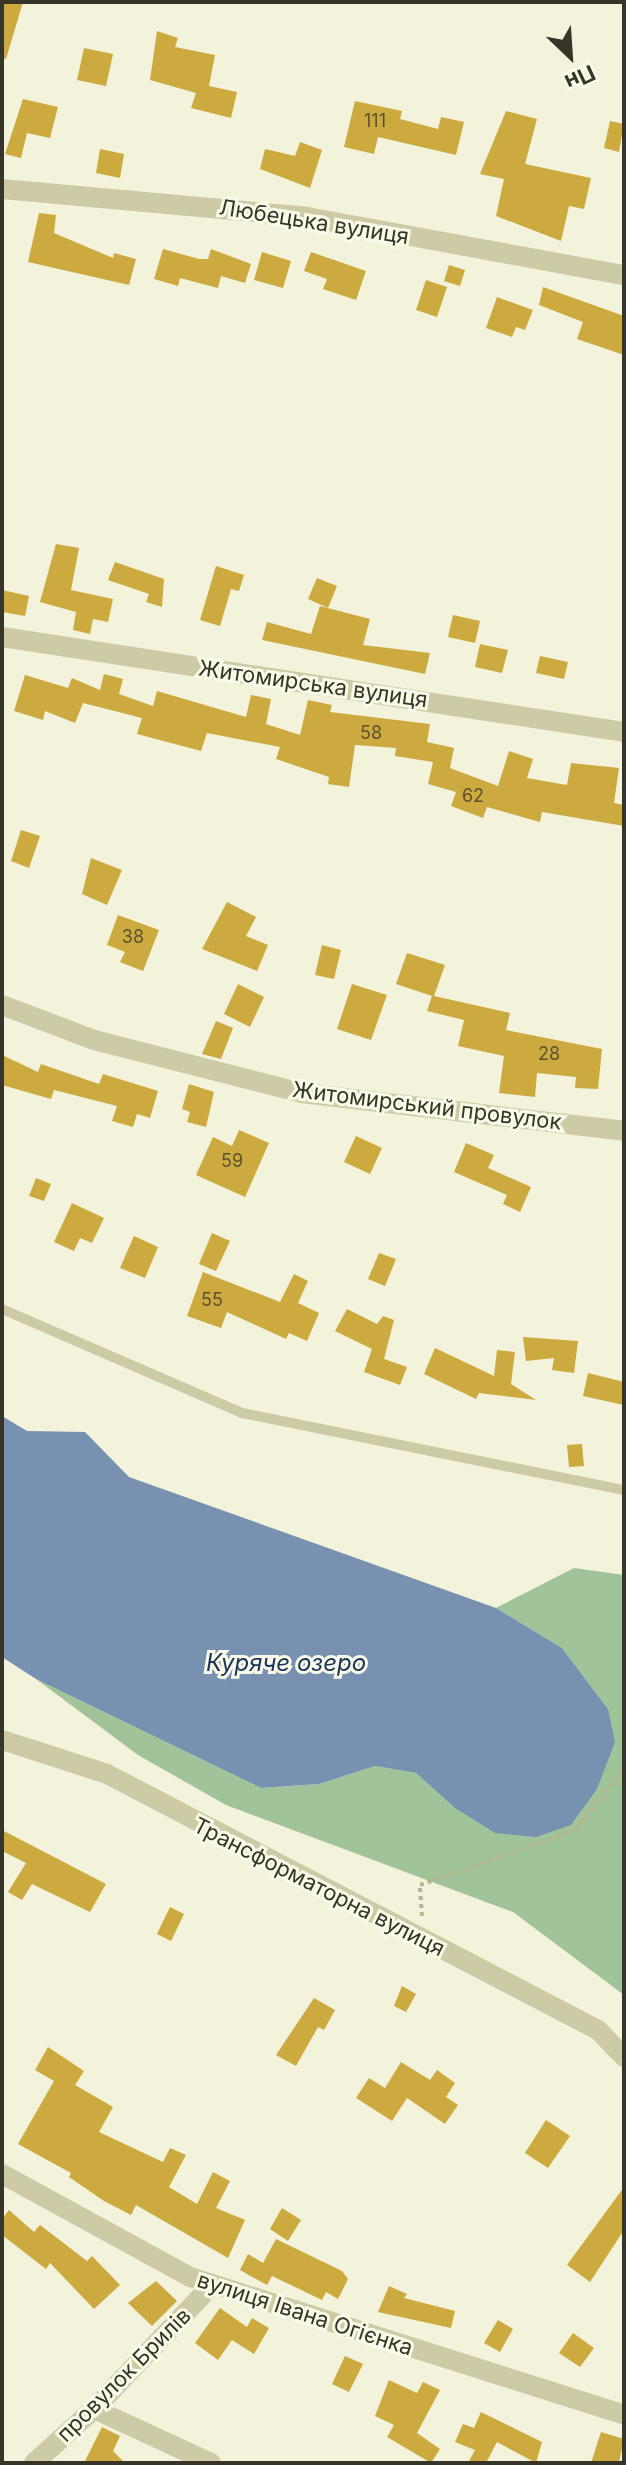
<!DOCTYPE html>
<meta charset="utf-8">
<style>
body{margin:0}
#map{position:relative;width:626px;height:2465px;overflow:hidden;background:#f2f3da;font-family:Inter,sans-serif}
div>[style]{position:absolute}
.green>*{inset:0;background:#a0c39a}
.water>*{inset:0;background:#7891b1}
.building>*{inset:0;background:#ccaa40}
.path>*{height:4px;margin-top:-2px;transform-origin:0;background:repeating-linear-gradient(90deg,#b8b590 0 4px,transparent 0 8px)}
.service>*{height:10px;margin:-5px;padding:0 5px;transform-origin:5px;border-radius:5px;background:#cccba6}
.minor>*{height:20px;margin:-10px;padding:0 10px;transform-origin:10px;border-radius:10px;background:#cccba6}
span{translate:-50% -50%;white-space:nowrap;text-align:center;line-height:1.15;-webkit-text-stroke:6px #f9fae7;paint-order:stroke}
.number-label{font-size:18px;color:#5c522d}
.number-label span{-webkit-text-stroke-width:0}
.street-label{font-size:22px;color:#373527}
.water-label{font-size:24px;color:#1b355b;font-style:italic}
.frame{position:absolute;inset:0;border:4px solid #373527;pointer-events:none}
.north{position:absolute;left:530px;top:16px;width:80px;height:80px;-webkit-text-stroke:6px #f9fae7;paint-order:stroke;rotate:155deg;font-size:22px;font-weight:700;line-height:32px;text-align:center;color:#373527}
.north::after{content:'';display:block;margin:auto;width:28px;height:36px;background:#373527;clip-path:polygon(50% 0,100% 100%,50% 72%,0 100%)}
</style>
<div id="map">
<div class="green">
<div style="clip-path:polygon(574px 1568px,624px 1575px,624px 1995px,513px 1912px,226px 1805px,138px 1755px,36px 1679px,261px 1788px,319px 1784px,375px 1766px,416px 1773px,455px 1808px,608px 1709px,562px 1648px,496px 1608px)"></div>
</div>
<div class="water">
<div style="clip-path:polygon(2px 1416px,27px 1431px,85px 1432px,129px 1477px,496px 1608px,562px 1648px,608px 1709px,615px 1742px,597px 1789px,571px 1825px,536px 1837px,495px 1833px,455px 1808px,416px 1773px,375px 1766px,319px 1784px,261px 1788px,36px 1679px,2px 1657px)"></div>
</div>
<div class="building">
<div style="clip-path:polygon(2px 2px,23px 2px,6px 59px,2px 58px)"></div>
<div style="clip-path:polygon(157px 31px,178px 38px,175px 47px,215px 55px,209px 86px,237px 92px,231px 118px,191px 108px,196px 93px,150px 80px)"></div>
<div style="clip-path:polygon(84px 48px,113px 54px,106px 86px,77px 80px)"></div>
<div style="clip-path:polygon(23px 99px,58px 107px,50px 138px,27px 133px,21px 158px,5px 154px)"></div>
<div style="clip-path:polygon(355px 101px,402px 111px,400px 119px,438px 129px,441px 117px,464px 122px,456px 155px,378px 137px,374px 154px,344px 147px)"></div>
<div style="clip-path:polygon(506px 111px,537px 119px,525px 164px,591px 178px,584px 209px,569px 206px,561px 241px,496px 216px,504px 179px,480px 174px)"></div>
<div style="clip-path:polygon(610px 121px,624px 124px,619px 152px,604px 148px)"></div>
<div style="clip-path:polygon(300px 142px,322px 150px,310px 188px,260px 169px,265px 149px,295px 156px)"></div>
<div style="clip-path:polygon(100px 149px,124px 154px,120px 178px,96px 173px)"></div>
<div style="clip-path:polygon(39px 213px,56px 215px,54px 233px,113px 258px,114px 253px,136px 259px,129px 285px,28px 262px)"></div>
<div style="clip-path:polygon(163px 249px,199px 259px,208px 259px,211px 249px,251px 264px,245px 283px,221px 276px,218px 288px,180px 278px,178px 286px,154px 279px)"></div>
<div style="clip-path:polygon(262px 252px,291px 261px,283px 288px,254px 280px)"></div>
<div style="clip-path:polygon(311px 252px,366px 271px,356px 300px,323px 289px,327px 279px,304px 271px)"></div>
<div style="clip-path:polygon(449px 265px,465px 270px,460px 286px,444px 281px)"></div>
<div style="clip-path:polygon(426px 280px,447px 287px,437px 317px,416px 310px)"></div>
<div style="clip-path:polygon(543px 287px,624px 316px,624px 355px,577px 339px,583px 322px,539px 305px)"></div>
<div style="clip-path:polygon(497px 297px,533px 310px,525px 330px,516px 327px,512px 337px,486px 328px)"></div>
<div style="clip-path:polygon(56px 544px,79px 548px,71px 590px,113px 599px,108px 622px,93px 619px,90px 634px,73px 630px,76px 612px,40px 602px)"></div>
<div style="clip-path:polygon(115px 562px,164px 579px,162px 607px,146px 602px,149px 594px,108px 580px)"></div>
<div style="clip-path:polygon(216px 566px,244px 575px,239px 591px,231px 589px,220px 626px,200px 620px)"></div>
<div style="clip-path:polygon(317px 578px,337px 586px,328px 608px,308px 599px)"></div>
<div style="clip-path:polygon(2px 590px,29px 596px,25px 616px,2px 612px)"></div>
<div style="clip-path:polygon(320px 606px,370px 619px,363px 645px,430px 653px,425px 674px,262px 640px,267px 622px,311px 634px)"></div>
<div style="clip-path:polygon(453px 615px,480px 621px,475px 643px,448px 637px)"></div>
<div style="clip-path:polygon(480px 644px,508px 650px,502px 673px,475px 667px)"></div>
<div style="clip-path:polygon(540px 656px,568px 662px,564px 679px,536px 673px)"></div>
<div style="clip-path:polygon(104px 674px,123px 679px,119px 694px,153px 706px,157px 691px,246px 717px,251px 695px,271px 699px,266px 724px,300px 735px,308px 700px,332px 705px,330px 712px,430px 724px,427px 742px,454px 748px,450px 768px,498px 786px,509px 751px,533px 759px,527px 778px,567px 785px,571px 763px,619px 768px,614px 803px,624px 805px,624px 826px,542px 812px,540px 822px,487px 807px,483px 818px,451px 806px,456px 792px,428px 784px,433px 762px,395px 756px,396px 748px,355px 745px,349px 787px,328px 784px,329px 777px,276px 759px,280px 747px,207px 733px,201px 751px,137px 734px,142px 718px,83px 703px,75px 723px,45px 711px,43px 720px,14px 711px,25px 675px,68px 688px,72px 678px,100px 690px)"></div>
<div style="clip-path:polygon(21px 830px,40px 836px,29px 868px,11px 861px)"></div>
<div style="clip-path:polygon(91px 858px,122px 870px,107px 905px,82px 894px)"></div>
<div style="clip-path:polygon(227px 902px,256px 917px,246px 936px,268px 945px,257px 971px,202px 949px)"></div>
<div style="clip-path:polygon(118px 915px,159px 930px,143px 971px,120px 962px,125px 952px,107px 945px)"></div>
<div style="clip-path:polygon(322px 945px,341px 950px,334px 979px,315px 975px)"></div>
<div style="clip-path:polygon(407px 953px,445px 965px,434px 996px,510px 1013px,506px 1030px,602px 1049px,598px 1089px,575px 1088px,576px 1077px,537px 1073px,535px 1097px,499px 1093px,504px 1056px,458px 1046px,464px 1020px,427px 1011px,432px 996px,396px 984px)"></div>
<div style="clip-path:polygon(238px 984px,264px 997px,250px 1027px,224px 1014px)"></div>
<div style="clip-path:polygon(352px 984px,387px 995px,371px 1040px,337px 1029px)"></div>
<div style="clip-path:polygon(216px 1021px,233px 1028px,221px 1059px,202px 1054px)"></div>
<div style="clip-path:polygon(2px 1055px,38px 1072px,41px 1064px,99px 1084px,103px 1074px,158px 1091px,150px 1118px,137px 1114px,133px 1127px,112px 1121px,117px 1106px,54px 1090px,51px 1099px,2px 1085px)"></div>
<div style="clip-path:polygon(189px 1084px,214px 1092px,206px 1127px,187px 1122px,190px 1112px,182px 1109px)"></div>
<div style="clip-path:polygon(239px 1130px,269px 1143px,245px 1197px,196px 1175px,213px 1137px,232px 1146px)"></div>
<div style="clip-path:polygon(356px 1136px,382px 1148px,370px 1174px,344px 1162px)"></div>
<div style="clip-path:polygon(466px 1143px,494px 1155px,488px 1168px,531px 1187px,520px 1212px,503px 1204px,507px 1195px,454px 1172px)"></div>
<div style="clip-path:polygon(36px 1178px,51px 1184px,44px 1201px,29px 1196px)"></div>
<div style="clip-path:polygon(72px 1203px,104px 1218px,92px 1243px,80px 1238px,74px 1251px,54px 1242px)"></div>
<div style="clip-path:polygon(212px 1233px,230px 1241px,216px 1271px,199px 1264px)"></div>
<div style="clip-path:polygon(134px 1236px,158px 1247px,145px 1278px,120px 1268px)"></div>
<div style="clip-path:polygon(379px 1253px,396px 1259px,385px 1286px,368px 1279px)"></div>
<div style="clip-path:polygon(203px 1272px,280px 1302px,294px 1274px,308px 1281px,298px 1303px,319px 1313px,307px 1341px,289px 1333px,286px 1339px,227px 1312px,221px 1328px,187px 1316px)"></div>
<div style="clip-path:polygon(347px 1309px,377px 1324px,383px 1316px,394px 1320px,384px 1359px,407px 1367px,400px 1385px,364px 1372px,372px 1349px,335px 1331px)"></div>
<div style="clip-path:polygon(523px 1337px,578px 1341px,574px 1373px,552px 1370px,554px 1358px,526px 1361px)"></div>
<div style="clip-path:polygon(435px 1348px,494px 1376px,497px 1350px,515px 1352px,511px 1384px,536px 1400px,479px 1393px,476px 1399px,424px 1374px)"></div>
<div style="clip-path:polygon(588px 1373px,624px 1382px,624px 1405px,583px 1396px)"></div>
<div style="clip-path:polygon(582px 1444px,584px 1466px,569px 1467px,567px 1445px)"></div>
<div style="clip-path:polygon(2px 1830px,106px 1884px,90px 1912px,32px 1884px,22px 1900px,8px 1892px,26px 1863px,2px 1851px)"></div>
<div style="clip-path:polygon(170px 1907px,184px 1914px,171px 1941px,157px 1934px)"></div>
<div style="clip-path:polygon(402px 1986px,416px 1994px,406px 2012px,394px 2006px)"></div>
<div style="clip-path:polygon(314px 1998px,335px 2010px,324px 2030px,318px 2027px,296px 2066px,276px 2055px)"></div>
<div style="clip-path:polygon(48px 2047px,84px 2071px,75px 2085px,113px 2107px,99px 2132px,163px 2162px,170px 2148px,186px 2155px,169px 2187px,197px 2204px,213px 2172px,230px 2181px,216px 2208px,245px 2220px,228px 2258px,136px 2205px,131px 2215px,104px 2201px,69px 2177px,71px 2173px,18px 2144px,54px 2081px,35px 2070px)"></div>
<div style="clip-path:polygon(401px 2062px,430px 2080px,437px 2070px,455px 2083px,446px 2097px,458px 2105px,445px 2124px,407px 2098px,392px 2121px,356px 2098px,369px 2078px,385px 2088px)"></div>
<div style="clip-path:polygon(546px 2120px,570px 2136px,548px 2168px,525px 2153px)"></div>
<div style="clip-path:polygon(624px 2187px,624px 2230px,590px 2282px,567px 2265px)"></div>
<div style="clip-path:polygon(282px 2208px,301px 2220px,288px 2241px,270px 2229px)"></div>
<div style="clip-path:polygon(9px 2210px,34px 2232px,40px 2225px,87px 2261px,92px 2256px,120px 2285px,94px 2309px,50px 2263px,46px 2269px,2px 2235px,2px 2219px)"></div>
<div style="clip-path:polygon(276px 2239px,342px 2271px,348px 2279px,338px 2299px,326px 2292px,322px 2300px,272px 2276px,267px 2285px,240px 2270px,248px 2254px,263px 2263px)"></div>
<div style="clip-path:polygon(156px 2281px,177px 2301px,152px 2326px,128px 2303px)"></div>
<div style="clip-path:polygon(389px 2286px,407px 2294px,404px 2298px,455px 2311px,451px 2328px,378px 2312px)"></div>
<div style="clip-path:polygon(220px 2308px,247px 2327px,252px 2318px,269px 2328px,254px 2354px,232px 2340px,218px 2360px,195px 2343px)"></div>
<div style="clip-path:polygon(498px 2320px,513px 2329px,500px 2352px,484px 2343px)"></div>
<div style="clip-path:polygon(573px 2333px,594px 2348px,580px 2367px,559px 2353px)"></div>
<div style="clip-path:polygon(345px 2356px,363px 2364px,349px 2392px,332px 2384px)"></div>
<div style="clip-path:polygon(389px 2380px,417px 2393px,423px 2382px,440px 2390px,417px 2433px,440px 2449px,431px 2463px,387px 2437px,394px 2425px,375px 2416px)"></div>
<div style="clip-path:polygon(481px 2412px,542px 2442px,536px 2463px,497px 2442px,486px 2463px,468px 2463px,475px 2450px,455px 2442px,463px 2424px,474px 2428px)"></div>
<div style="clip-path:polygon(102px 2427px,120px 2436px,113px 2451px,125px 2463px,84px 2463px)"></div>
<div style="clip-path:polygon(601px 2432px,624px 2439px,619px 2463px,591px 2463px)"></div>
</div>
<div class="path">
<div style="left:422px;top:1916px;width:31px;rotate:-94deg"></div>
<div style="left:420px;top:1885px;width:164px;rotate:-19.5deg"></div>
<div style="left:575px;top:1830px;width:78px;rotate:-51.2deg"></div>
</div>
<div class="service">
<div style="left:2px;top:1309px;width:262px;rotate:23.4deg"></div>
<div style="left:242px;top:1413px;width:390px;rotate:11.4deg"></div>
</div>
<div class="minor">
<div style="left:2px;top:189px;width:306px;rotate:5.2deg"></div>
<div style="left:307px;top:217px;width:322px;rotate:10.4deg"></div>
<div style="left:2px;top:637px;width:629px;rotate:8.68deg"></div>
<div style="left:2px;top:1005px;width:98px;rotate:20.8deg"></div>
<div style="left:94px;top:1040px;width:215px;rotate:14.3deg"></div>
<div style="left:302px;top:1093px;width:324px;rotate:6.7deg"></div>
<div style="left:2px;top:1740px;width:110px;rotate:17.9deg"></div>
<div style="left:107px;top:1774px;width:554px;rotate:27.54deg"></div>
<div style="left:598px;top:2030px;width:37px;rotate:46deg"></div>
<div style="left:2px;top:2174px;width:214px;rotate:28.7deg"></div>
<div style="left:190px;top:2277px;width:455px;rotate:17.6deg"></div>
<div style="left:94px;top:2409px;width:129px;rotate:24.8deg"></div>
<div style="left:34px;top:2463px;width:81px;rotate:-42deg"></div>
<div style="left:94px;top:2409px;width:171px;rotate:-46.4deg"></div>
</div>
<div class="number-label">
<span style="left:375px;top:121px">111</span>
<span style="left:371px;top:733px">58</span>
<span style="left:473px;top:796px">62</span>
<span style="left:133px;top:937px">38</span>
<span style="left:549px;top:1054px">28</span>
<span style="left:232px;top:1161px">59</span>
<span style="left:212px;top:1300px">55</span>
</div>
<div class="street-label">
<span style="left:314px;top:222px;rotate:9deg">Любецька вулиця</span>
<span style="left:313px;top:684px;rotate:8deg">Житомирська вулиця</span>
<span style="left:427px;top:1106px;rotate:7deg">Житомирський провулок</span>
<span style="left:319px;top:1887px;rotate:27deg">Трансформаторна вулиця</span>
<span style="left:305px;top:2314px;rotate:18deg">вулиця Івана Огієнка</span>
<span style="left:124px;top:2375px;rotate:-45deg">провулок Брилів</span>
</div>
<div class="water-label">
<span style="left:286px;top:1663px">Куряче озеро</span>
</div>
<div class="frame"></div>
<div class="north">Пн</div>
</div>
